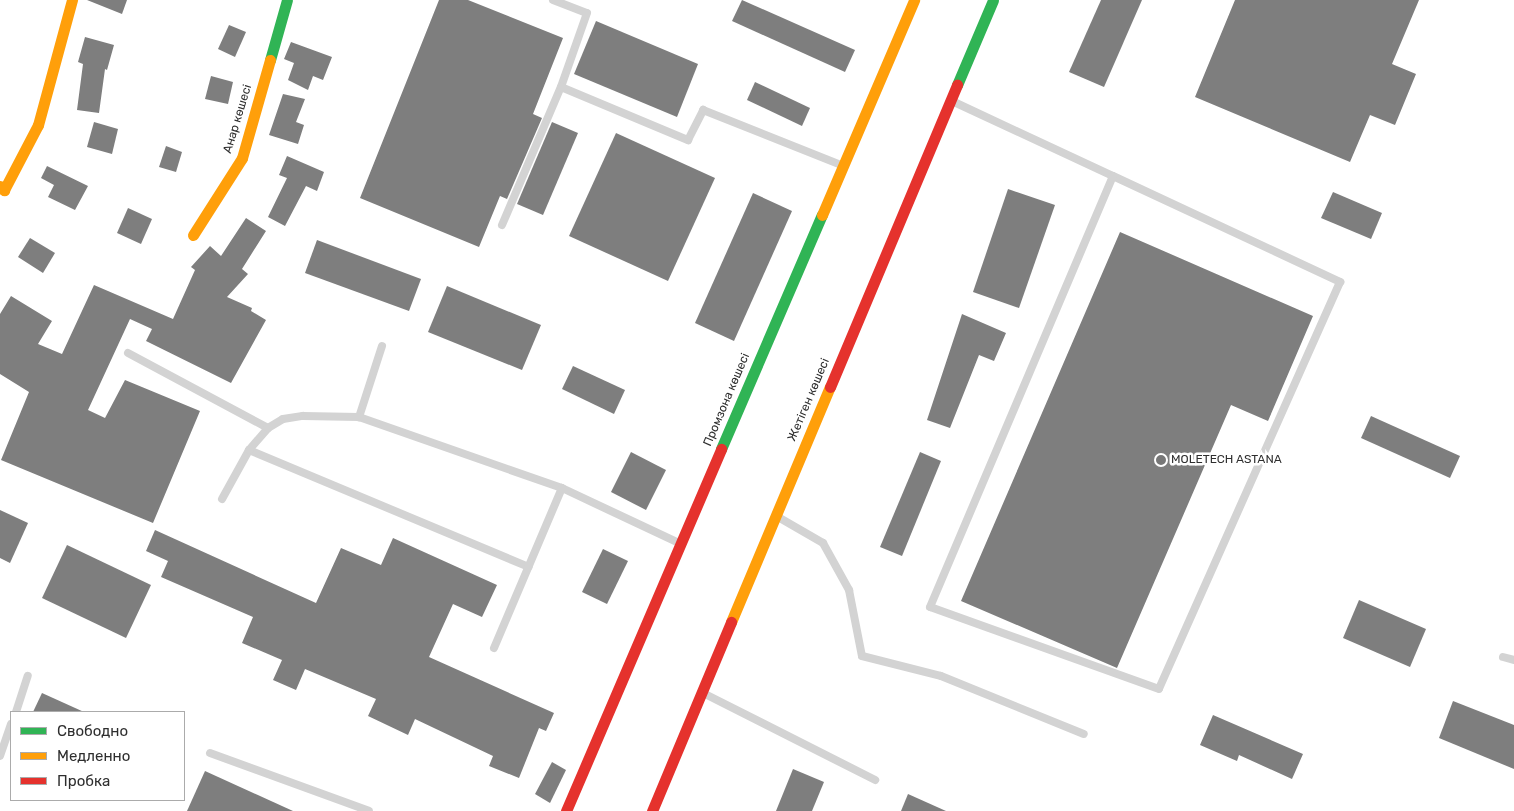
<!DOCTYPE html>
<meta charset="utf-8">
<style>
body{margin:0}
#map{position:relative;width:1514px;height:811px;overflow:hidden;background:#fff;font-family:Rubik,sans-serif}
div>[style]{position:absolute}
.building>*{inset:0;background:#7e7e7e}
.lane>*{height:8px;margin:-4px;padding:0 4px;transform-origin:4px;border-radius:4px;background:#d3d3d3}
.fast>*{height:11px;margin:-5.5px;padding:0 5.5px;transform-origin:5.5px;border-radius:5.5px;background:#30b455}
.slow>*{height:11px;margin:-5.5px;padding:0 5.5px;transform-origin:5.5px;border-radius:5.5px;background:#ff9f0a}
.jam>*{height:11px;margin:-5.5px;padding:0 5.5px;transform-origin:5.5px;border-radius:5.5px;background:#e5322d}
.dots>*{width:14px;height:14px;translate:-50% -50%;box-sizing:border-box;border:2px solid #fff;border-radius:50%}
span{translate:-50% -50%;white-space:nowrap;text-align:center;line-height:1.15;-webkit-text-stroke:5px #fff;paint-order:stroke}
.street-label{font-size:12px;color:#2e2e2e}
.poi-label{font-size:12px;color:#2e2e2e}
.left{translate:0 -50%;text-align:left}
.legend{position:absolute;left:10px;top:711px;width:175px;height:90px;box-sizing:border-box;background:#fff;border:1px solid #ababab;margin:0;padding:6px 9px;list-style:none;font-size:15px;color:#2e2e2e}
.legend li{display:flex;align-items:center;gap:10px;height:25px}
.legend b{width:25px;border:1px solid #ababab}
</style>
<div id="map">
<div class="building">
<div style="clip-path:polygon(87px 0,127px 0,122px 14px)"></div>
<div style="clip-path:polygon(439px 0,468px 0,563px 38px,533px 114px,542px 118px,507px 199px,500px 196px,479px 247px,360px 198px)"></div>
<div style="clip-path:polygon(742px 0,855px 50px,845px 72px,732px 21px)"></div>
<div style="clip-path:polygon(1101px 0,1142px 0,1104px 87px,1069px 72px)"></div>
<div style="clip-path:polygon(1235px 0,1419px 0,1392px 64px,1416px 74px,1395px 125px,1370px 115px,1350px 162px,1195px 97px)"></div>
<div style="clip-path:polygon(596px 21px,698px 64px,677px 117px,574px 74px)"></div>
<div style="clip-path:polygon(229px 25px,246px 32px,235px 57px,218px 49px)"></div>
<div style="clip-path:polygon(85px 37px,114px 45px,107px 70px,105px 69px,99px 113px,77px 110px,83px 64px,78px 62px)"></div>
<div style="clip-path:polygon(291px 42px,332px 57px,323px 80px,313px 76px,308px 90px,288px 80px,294px 63px,284px 59px)"></div>
<div style="clip-path:polygon(211px 76px,233px 82px,228px 104px,205px 99px)"></div>
<div style="clip-path:polygon(755px 82px,810px 108px,802px 126px,747px 100px)"></div>
<div style="clip-path:polygon(283px 94px,305px 99px,296px 122px,304px 125px,298px 144px,269px 135px)"></div>
<div style="clip-path:polygon(94px 122px,118px 129px,112px 154px,87px 147px)"></div>
<div style="clip-path:polygon(552px 122px,578px 133px,543px 215px,517px 204px)"></div>
<div style="clip-path:polygon(616px 133px,715px 178px,668px 281px,569px 236px)"></div>
<div style="clip-path:polygon(166px 146px,182px 152px,176px 172px,159px 167px)"></div>
<div style="clip-path:polygon(287px 156px,324px 172px,317px 191px,306px 186px,285px 226px,268px 217px,287px 178px,279px 175px)"></div>
<div style="clip-path:polygon(47px 166px,88px 186px,75px 210px,48px 197px,54px 185px,41px 178px)"></div>
<div style="clip-path:polygon(1008px 189px,1055px 205px,1019px 308px,973px 292px)"></div>
<div style="clip-path:polygon(1333px 192px,1382px 213px,1371px 239px,1321px 218px)"></div>
<div style="clip-path:polygon(753px 193px,792px 211px,734px 341px,695px 323px)"></div>
<div style="clip-path:polygon(128px 208px,152px 219px,141px 244px,117px 233px)"></div>
<div style="clip-path:polygon(246px 218px,266px 231px,242px 269px,248px 274px,227px 297px,252px 308px,251px 311px,266px 320px,231px 383px,146px 341px,152px 329px,130px 319px,88px 410px,105px 418px,125px 380px,200px 411px,153px 523px,1px 460px,29px 392px,0 374px,0 314px,11px 296px,52px 321px,38px 344px,62px 354px,94px 285px,173px 319px,195px 270px,191px 267px,210px 246px,221px 256px)"></div>
<div style="clip-path:polygon(1120px 232px,1313px 316px,1268px 421px,1231px 405px,1117px 668px,961px 601px)"></div>
<div style="clip-path:polygon(30px 238px,55px 253px,43px 273px,18px 257px)"></div>
<div style="clip-path:polygon(317px 240px,421px 279px,409px 311px,305px 273px)"></div>
<div style="clip-path:polygon(447px 286px,541px 325px,522px 370px,428px 332px)"></div>
<div style="clip-path:polygon(962px 314px,1006px 333px,994px 361px,979px 355px,950px 428px,927px 420px)"></div>
<div style="clip-path:polygon(573px 366px,625px 390px,614px 414px,562px 389px)"></div>
<div style="clip-path:polygon(1371px 416px,1460px 456px,1450px 478px,1361px 438px)"></div>
<div style="clip-path:polygon(631px 452px,666px 470px,646px 510px,611px 492px)"></div>
<div style="clip-path:polygon(920px 452px,941px 461px,902px 556px,880px 547px)"></div>
<div style="clip-path:polygon(0 510px,28px 523px,10px 563px,0 558px)"></div>
<div style="clip-path:polygon(155px 530px,316px 603px,341px 548px,381px 565px,393px 538px,497px 585px,482px 617px,453px 604px,429px 657px,554px 713px,546px 731px,539px 728px,519px 778px,489px 766px,493px 756px,415px 719px,408px 735px,368px 716px,376px 699px,305px 669px,296px 690px,273px 680px,282px 660px,242px 643px,253px 617px,161px 577px,168px 561px,146px 551px)"></div>
<div style="clip-path:polygon(67px 545px,151px 585px,126px 638px,42px 598px)"></div>
<div style="clip-path:polygon(603px 549px,628px 561px,607px 604px,582px 592px)"></div>
<div style="clip-path:polygon(1359px 600px,1426px 629px,1410px 667px,1343px 638px)"></div>
<div style="clip-path:polygon(42px 693px,84px 712px,33px 712px)"></div>
<div style="clip-path:polygon(1453px 701px,1514px 725px,1514px 769px,1439px 738px)"></div>
<div style="clip-path:polygon(1213px 715px,1303px 754px,1292px 779px,1239px 755px,1237px 761px,1200px 745px)"></div>
<div style="clip-path:polygon(552px 762px,566px 770px,550px 803px,535px 794px)"></div>
<div style="clip-path:polygon(793px 769px,824px 782px,812px 811px,776px 811px)"></div>
<div style="clip-path:polygon(205px 771px,293px 811px,187px 811px)"></div>
<div style="clip-path:polygon(908px 794px,946px 811px,901px 811px)"></div>
</div>
<div class="lane">
<div style="left:553px;top:0;width:36px;rotate:21deg"></div>
<div style="left:587px;top:13px;width:78px;rotate:109.4deg"></div>
<div style="left:954px;top:102px;width:175px;rotate:25deg"></div>
<div style="left:1113px;top:176px;width:251px;rotate:25deg"></div>
<div style="left:1340px;top:282px;width:445px;rotate:114deg"></div>
<div style="left:1159px;top:689px;width:243px;rotate:-160.3deg"></div>
<div style="left:930px;top:607px;width:468px;rotate:-67deg"></div>
<div style="left:502px;top:225px;width:150px;rotate:-66.9deg"></div>
<div style="left:561px;top:87px;width:138px;rotate:22.7deg"></div>
<div style="left:688px;top:140px;width:34px;rotate:-63deg"></div>
<div style="left:703px;top:110px;width:149px;rotate:21.7deg"></div>
<div style="left:382px;top:346px;width:75px;rotate:107.9deg"></div>
<div style="left:359px;top:417px;width:215px;rotate:19.3deg"></div>
<div style="left:562px;top:488px;width:129px;rotate:25.2deg"></div>
<div style="left:128px;top:353px;width:159px;rotate:28.2deg"></div>
<div style="left:249px;top:450px;width:303px;rotate:22.7deg"></div>
<div style="left:222px;top:499px;width:56px;rotate:-61.1deg"></div>
<div style="left:249px;top:450px;width:29px;rotate:-49deg"></div>
<div style="left:268px;top:428px;width:17px;rotate:-31deg"></div>
<div style="left:283px;top:419px;width:20px;rotate:-9deg"></div>
<div style="left:303px;top:416px;width:56px;rotate:1deg"></div>
<div style="left:778px;top:517px;width:52px;rotate:30deg"></div>
<div style="left:823px;top:543px;width:54px;rotate:61deg"></div>
<div style="left:849px;top:590px;width:67px;rotate:78.9deg"></div>
<div style="left:862px;top:656px;width:81px;rotate:14.2deg"></div>
<div style="left:941px;top:676px;width:154px;rotate:22.1deg"></div>
<div style="left:494px;top:648px;width:174px;rotate:-67deg"></div>
<div style="left:1503px;top:657px;width:11px;rotate:15deg"></div>
<div style="left:703px;top:693px;width:193px;rotate:26.8deg"></div>
<div style="left:16px;top:712px;width:38px;rotate:-72deg"></div>
<div style="left:210px;top:753px;width:169px;rotate:20deg"></div>
<div style="left:0;top:756px;width:34px;rotate:-71deg"></div>
</div>
<div class="fast">
<div style="left:270px;top:60px;width:62px;rotate:-74.2deg"></div>
<div style="left:957px;top:85px;width:92px;rotate:-67deg"></div>
<div style="left:721px;top:449px;width:255px;rotate:-66.7deg"></div>
</div>
<div class="slow">
<div style="left:0;top:186px;width:6px;rotate:45deg"></div>
<div style="left:4px;top:190px;width:73px;rotate:-62.4deg"></div>
<div style="left:38px;top:125px;width:130px;rotate:-74.8deg"></div>
<div style="left:822px;top:215px;width:234px;rotate:-66.8deg"></div>
<div style="left:193px;top:235px;width:91px;rotate:-57.5deg"></div>
<div style="left:242px;top:158px;width:102px;rotate:-74.1deg"></div>
<div style="left:731px;top:622px;width:255px;rotate:-67.2deg"></div>
</div>
<div class="jam">
<div style="left:830px;top:387px;width:328px;rotate:-67.2deg"></div>
<div style="left:566px;top:811px;width:394px;rotate:-66.8deg"></div>
<div style="left:652px;top:811px;width:205px;rotate:-67.3deg"></div>
</div>
<div class="dots">
<div style="left:1161px;top:460px;background:#777"></div>
</div>
<div class="street-label">
<span style="left:238px;top:119px;rotate:-73deg">Анар көшесі</span>
<span style="left:727px;top:400px;rotate:-67deg">Промзона көшесі</span>
<span style="left:809px;top:400px;rotate:-67deg">Жетіген көшесі</span>
</div>
<div class="poi-label">
<span class="left" style="left:1171px;top:460px">MOLETECH ASTANA</span>
</div>
<ul class="legend">
<li><b style="height:6px;background:#30b455"></b>Свободно</li>
<li><b style="height:6px;background:#ff9f0a"></b>Медленно</li>
<li><b style="height:6px;background:#e5322d"></b>Пробка</li>
</ul>
</div>
